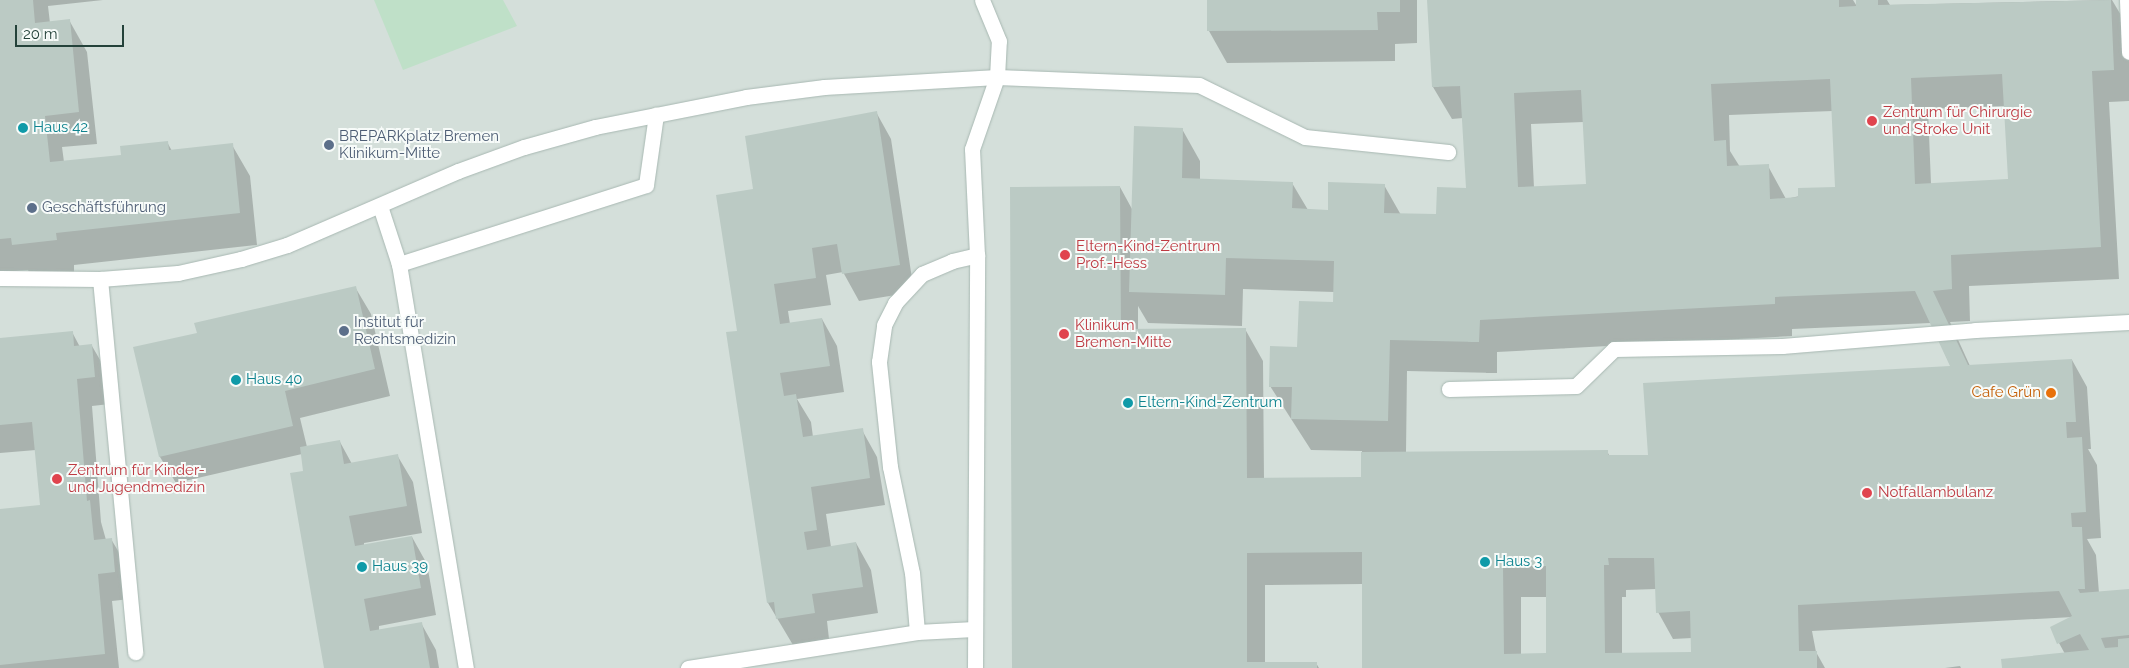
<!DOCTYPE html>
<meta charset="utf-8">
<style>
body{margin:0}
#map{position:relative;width:2129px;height:668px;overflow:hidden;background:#e6efeb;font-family:Raleway,sans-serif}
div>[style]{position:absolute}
.built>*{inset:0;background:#d4dfda}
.green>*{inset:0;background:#bfe0c8}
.shadow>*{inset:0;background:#0003}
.building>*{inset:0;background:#bbcac4}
.roads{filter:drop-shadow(0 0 1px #a8b8b2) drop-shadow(0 0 1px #a8b8b2)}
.lane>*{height:15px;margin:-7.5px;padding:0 7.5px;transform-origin:7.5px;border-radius:7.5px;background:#fff}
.dots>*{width:14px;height:14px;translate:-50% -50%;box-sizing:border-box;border:2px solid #f7fbf9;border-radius:50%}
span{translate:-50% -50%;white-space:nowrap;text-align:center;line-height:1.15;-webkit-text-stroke:4px #f7fbf9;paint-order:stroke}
.health-label{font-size:15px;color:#be3a42}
.left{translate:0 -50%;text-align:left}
.culture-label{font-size:15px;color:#0d838f}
.service-label{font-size:15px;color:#4e5e75}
.food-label{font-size:15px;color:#c56008}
.right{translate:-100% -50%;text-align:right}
.scale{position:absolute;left:15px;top:25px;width:109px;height:22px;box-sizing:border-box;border:2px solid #24423a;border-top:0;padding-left:6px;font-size:15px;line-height:18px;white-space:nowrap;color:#24423a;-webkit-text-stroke:4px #f7fbf9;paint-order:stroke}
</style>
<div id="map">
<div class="built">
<div style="clip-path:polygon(0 0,2129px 0,2129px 668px,0 668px)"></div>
</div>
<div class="green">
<div style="clip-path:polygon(374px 0,503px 0,517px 26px,403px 70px)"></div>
</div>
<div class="shadow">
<div style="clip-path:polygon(0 0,103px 0,48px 6px,50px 23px,69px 20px,87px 52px,97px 144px,62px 147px,64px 162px,123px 156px,167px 142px,172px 151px,232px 145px,250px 176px,257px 245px,74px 265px,74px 272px,31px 276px,28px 270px,0 272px)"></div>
<div style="clip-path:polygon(1209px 0,1417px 0,1417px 43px,1395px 44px,1395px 61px,1227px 63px,1209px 31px)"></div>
<div style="clip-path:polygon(evenodd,1428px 0,1853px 0,1858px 8px,1857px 0,1887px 0,1890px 5px,2112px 0,2128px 27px,2129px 51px,2129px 101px,2109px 102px,2119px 279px,1969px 286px,1970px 321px,1950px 322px,1970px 366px,2072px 360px,2087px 387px,2091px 449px,2088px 449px,2097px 465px,2101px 538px,2087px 539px,2096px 555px,2099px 593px,2129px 591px,2129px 668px,2003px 668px,2065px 654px,2059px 643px,2073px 617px,1812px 631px,1816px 652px,1825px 668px,1364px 668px,1363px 584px,1265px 585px,1265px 663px,1316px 663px,1319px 668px,1013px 668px,1120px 187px,1132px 209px,1182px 129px,1200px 161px,1200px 180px,1292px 183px,1308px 210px,1329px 211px,1384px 185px,1401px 215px,1438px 216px,1467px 189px,1463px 118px,1452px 119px,1433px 87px,1428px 0,2005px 106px,2009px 180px,1931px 184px,1928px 109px,2005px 106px,1428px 0,1833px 111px,1836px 188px,1786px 199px,1768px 166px,1740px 167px,1730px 151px,1729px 115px,1833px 111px,1428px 0,1584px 122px,1587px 185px,1534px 188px,1531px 124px,1584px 122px,1428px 0,1243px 289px,1334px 292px,1334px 303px,1270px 386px,1311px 450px,1362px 451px,1363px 479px,1264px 479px,1263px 361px,1245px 329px,1138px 330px,1138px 306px,1148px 323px,1242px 326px,1243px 289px,1428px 0,1931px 323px,1951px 367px,1649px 456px,1610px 457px,1607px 451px,1406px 453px,1407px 371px,1497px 373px,1497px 352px,1792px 336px,1792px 329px,1931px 323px,1428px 0,1656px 589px,1658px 612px,1673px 639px,1692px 638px,1692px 654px,1622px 654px,1622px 597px,1626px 597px,1626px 590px,1656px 589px,1428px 0,1521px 597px,1547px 597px,1548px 655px,1521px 655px,1521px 597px)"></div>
<div style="clip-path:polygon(876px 112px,891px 139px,914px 292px,859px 301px,843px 272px,826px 275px,831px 305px,788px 311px,790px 324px,822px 319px,837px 346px,844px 392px,797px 399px,811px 422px,813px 437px,862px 430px,877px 457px,885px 505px,826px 514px,831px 547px,856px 543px,871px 570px,878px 613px,827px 621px,829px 639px,793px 645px,768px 603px,738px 332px,754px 190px)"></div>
<div style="clip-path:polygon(355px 287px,371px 314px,390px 396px,300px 418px,307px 447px,340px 442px,352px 464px,397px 455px,413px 482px,422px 533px,364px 543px,364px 546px,412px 537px,427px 564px,436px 615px,379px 626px,379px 631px,421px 623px,436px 650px,439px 668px,325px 668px,302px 454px,176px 483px,160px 457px,135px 348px,198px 334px)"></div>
<div style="clip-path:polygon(72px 332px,80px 347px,92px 346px,107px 372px,110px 404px,92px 406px,101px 522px,106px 540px,111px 539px,127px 566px,130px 599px,112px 601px,119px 668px,0 668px,0 511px,41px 506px,36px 450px,0 453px,0 339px)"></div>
<div style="clip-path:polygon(1960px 666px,1961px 668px,1945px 668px)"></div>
</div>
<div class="building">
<div style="clip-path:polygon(0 0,33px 0,35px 23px,70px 19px,79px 112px,45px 116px,50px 162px,121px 155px,120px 146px,168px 141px,169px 150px,233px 143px,240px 213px,56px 233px,57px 240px,12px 245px,11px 238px,0 239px)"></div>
<div style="clip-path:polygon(1207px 0,1400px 0,1400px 12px,1377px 12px,1378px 30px,1207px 31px)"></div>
<div style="clip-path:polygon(evenodd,1427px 0,1839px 0,1839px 7px,1856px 6px,1856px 0,1878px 0,1878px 5px,2111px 0,2114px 70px,2092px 71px,2101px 247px,1951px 255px,1952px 289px,1933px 291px,1968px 365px,2072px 359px,2076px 422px,2066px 422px,2067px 438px,2082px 437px,2086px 512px,2071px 513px,2072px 527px,2082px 527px,2085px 589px,2078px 589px,2080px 593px,2129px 589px,2129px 635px,2101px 638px,2105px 648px,2118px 647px,2118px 639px,2129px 638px,2129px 668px,2002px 668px,2001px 659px,2089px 650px,2080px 634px,2057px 644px,2050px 627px,2072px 616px,2059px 591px,1798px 605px,1799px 651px,1817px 651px,1817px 668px,1362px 668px,1362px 552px,1247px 553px,1247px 662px,1317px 662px,1317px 668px,1012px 668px,1010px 187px,1120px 186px,1121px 329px,1246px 328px,1247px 478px,1361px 477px,1361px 452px,1608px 450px,1608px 455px,1648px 455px,1643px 383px,1950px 366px,1915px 291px,1775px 297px,1775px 304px,1480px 320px,1479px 342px,1390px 340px,1388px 421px,1291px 419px,1292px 387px,1269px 387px,1270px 346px,1297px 347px,1299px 301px,1333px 302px,1334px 261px,1226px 258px,1225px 295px,1129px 292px,1134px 126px,1183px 128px,1182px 178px,1293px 182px,1292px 208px,1328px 210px,1328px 182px,1385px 184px,1384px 213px,1436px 214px,1437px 187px,1466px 188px,1460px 86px,1432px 87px,1427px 0,2002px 74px,2008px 179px,1915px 184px,1911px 78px,2002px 74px,1427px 0,1830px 79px,1835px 187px,1798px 188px,1798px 197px,1770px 199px,1769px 164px,1727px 166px,1726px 140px,1714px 141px,1711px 84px,1830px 79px,1427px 0,1581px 90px,1586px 184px,1518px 187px,1514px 93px,1581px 90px,1427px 0,1608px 558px,1654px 558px,1656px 613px,1690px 611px,1691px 652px,1605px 653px,1604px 565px,1609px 565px,1608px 558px,1427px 0,1503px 566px,1546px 566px,1546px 653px,1504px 654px,1503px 566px)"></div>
<div style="clip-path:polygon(877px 111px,900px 265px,842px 274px,837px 244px,812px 248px,816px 278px,774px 284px,780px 324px,822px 318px,830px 366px,780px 373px,784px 396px,796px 394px,803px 437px,863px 428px,870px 478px,811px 487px,817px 530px,804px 532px,807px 550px,856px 542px,863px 587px,812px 594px,815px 613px,776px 619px,774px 602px,767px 603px,726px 332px,737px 331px,716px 195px,753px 189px,745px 136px)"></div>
<div style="clip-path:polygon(356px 286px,375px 369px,285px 391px,293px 426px,159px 457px,133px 347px,197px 333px,194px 323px)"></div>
<div style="clip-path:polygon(73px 331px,74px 346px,92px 344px,95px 377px,77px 379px,87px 501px,90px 500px,94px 540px,112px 538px,115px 572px,98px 574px,105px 654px,0 665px,0 509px,40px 505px,32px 422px,0 425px,0 338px)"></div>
<div style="clip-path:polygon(340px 440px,344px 464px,398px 454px,407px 506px,349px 516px,355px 546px,412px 536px,421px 588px,364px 599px,370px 631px,422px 622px,430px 668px,324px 668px,290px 473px,303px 471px,300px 447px)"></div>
</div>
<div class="roads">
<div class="lane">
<div style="left:2127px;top:0;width:52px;rotate:87.8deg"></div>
<div style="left:380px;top:206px;width:61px;rotate:71.9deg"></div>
<div style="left:399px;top:264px;width:410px;rotate:80.6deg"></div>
<div style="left:399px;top:264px;width:259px;rotate:-17.7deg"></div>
<div style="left:646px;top:185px;width:71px;rotate:-81.9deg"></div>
<div style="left:0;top:278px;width:100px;rotate:0.6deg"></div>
<div style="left:100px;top:279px;width:78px;rotate:-4.4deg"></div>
<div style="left:178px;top:273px;width:65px;rotate:-12.5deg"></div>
<div style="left:241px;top:259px;width:48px;rotate:-16.9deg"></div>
<div style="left:287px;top:245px;width:186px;rotate:-23.4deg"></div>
<div style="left:458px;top:171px;width:70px;rotate:-20deg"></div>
<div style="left:524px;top:147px;width:74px;rotate:-15.7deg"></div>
<div style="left:595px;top:127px;width:154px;rotate:-11.2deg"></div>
<div style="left:746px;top:97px;width:79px;rotate:-7.3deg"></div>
<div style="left:824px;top:87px;width:173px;rotate:-3.3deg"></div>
<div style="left:997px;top:77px;width:202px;rotate:2.3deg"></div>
<div style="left:1199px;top:85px;width:118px;rotate:26.1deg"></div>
<div style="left:1305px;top:137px;width:144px;rotate:6deg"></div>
<div style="left:100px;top:279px;width:375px;rotate:84.6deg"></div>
<div style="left:1449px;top:389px;width:127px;rotate:-1.4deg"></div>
<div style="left:1576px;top:386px;width:53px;rotate:-44.2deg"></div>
<div style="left:1614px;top:349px;width:168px;rotate:-1deg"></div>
<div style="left:1782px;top:346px;width:194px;rotate:-4.7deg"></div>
<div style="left:1975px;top:330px;width:154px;rotate:-3deg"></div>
<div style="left:917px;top:632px;width:59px;rotate:-94.8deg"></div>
<div style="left:912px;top:573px;width:108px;rotate:-101.7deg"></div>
<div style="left:890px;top:467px;width:106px;rotate:-96deg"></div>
<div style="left:879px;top:362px;width:37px;rotate:-82deg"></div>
<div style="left:884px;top:325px;width:25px;rotate:-63deg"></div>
<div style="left:895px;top:303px;width:40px;rotate:-47deg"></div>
<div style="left:922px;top:274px;width:33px;rotate:-23deg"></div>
<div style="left:952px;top:261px;width:26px;rotate:-13deg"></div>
<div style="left:688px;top:668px;width:232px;rotate:-8.9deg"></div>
<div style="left:917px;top:632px;width:57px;rotate:-3deg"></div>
<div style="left:975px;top:668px;width:413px;rotate:-89.7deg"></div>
<div style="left:977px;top:255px;width:106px;rotate:-92.7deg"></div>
<div style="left:972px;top:149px;width:76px;rotate:-70.9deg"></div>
<div style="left:997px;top:77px;width:36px;rotate:-87deg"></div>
<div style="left:999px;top:41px;width:44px;rotate:-112.5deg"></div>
</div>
</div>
<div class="dots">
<div style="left:1872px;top:121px;background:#e0444e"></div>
<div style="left:23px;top:128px;background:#0f9aa8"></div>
<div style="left:329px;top:145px;background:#5c6f8a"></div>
<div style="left:32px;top:208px;background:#5c6f8a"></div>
<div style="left:1065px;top:255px;background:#e0444e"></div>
<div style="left:344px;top:331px;background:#5c6f8a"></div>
<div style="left:1064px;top:334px;background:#e0444e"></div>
<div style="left:236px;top:380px;background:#0f9aa8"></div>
<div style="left:2051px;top:393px;background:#e8710a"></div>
<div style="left:1128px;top:403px;background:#0f9aa8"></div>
<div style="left:57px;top:479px;background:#e0444e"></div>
<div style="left:1867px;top:493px;background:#e0444e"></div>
<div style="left:1485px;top:562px;background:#0f9aa8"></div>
<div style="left:362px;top:567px;background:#0f9aa8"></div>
</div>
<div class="health-label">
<span class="left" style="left:1883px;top:121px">Zentrum für Chirurgie<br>und Stroke Unit</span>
<span class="left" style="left:1076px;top:255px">Eltern-Kind-Zentrum<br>Prof.-Hess</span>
<span class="left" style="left:1075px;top:334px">Klinikum<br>Bremen-Mitte</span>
<span class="left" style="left:68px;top:479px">Zentrum für Kinder-<br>und Jugendmedizin</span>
<span class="left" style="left:1878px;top:493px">Notfallambulanz</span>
</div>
<div class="culture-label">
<span class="left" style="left:33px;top:128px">Haus 42</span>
<span class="left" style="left:246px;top:380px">Haus 40</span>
<span class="left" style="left:1138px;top:403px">Eltern-Kind-Zentrum</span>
<span class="left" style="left:1495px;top:562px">Haus 3</span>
<span class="left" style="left:372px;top:567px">Haus 39</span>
</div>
<div class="service-label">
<span class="left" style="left:339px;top:145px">BREPARKplatz Bremen<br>Klinikum-Mitte</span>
<span class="left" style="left:42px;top:208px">Geschäftsführung</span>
<span class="left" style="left:354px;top:331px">Institut für<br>Rechtsmedizin</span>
</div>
<div class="food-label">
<span class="right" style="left:2041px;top:393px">Cafe Grün</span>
</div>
<div class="scale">20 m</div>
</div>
